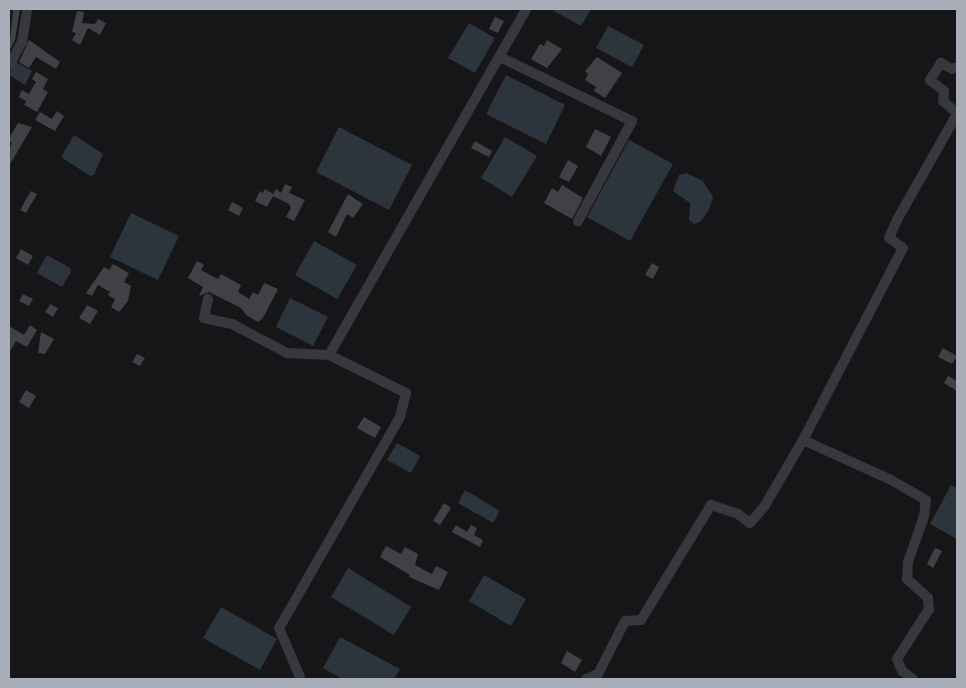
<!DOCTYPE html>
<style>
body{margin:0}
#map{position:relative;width:966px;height:688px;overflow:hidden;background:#161618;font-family:Raleway,sans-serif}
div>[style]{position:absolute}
.water>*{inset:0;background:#2c353c}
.building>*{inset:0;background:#404145}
.minor>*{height:10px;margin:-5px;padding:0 5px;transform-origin:5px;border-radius:5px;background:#37383d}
span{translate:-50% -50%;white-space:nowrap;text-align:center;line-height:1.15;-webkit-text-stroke:4.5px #111113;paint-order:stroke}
.frame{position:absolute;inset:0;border:10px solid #a8adb8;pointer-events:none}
</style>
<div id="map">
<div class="water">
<div style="clip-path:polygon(550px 9px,591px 9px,581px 26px)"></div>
<div style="clip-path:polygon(469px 23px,495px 38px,475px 73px,448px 58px)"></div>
<div style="clip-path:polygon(608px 26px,644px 45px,632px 67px,596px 48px)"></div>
<div style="clip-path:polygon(16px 62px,32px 71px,25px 85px,9px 75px)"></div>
<div style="clip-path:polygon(506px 75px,565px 105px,546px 144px,486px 114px)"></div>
<div style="clip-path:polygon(339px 127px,412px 165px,389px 210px,316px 172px)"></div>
<div style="clip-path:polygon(74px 135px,103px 154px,94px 175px,90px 176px,61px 157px)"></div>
<div style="clip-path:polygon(505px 137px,537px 156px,512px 197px,481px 178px)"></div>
<div style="clip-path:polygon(629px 140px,673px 164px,630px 241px,587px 217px)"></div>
<div style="clip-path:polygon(686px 173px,703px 181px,713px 197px,709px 210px,700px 222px,694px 224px,689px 220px,690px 203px,673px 191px,679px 175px)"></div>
<div style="clip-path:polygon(131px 213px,179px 236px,158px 280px,110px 257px)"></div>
<div style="clip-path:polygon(314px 241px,357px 265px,337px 299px,295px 275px)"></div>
<div style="clip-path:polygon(47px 255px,70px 268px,71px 272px,62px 287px,37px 273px)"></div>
<div style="clip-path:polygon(290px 298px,328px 317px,313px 346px,276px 327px)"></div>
<div style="clip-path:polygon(397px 443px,420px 456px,411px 473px,387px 460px)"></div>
<div style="clip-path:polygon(951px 485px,957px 488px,957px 539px,930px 524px)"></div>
<div style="clip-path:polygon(465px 490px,500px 511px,493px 523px,458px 503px)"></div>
<div style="clip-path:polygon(348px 568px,411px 607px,394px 635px,331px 597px)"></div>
<div style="clip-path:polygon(484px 575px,526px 599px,511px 626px,469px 601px)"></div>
<div style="clip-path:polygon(221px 607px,277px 639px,260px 670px,203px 638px)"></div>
<div style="clip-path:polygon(340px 637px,400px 669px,394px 679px,342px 679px,323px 668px)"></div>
</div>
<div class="building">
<div style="clip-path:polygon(13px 9px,20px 9px,15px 40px,9px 52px)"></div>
<div style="clip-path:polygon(77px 11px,84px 12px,82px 23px,95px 24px,98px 19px,106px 23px,100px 35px,88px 28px,80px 45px,72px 40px,76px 33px,72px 32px)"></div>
<div style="clip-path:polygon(495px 17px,504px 21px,498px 33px,489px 29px)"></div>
<div style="clip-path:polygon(29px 40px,60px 62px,56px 69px,36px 57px,29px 68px,19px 62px)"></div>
<div style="clip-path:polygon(547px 40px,562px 49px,547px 68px,531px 59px,540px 44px,544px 46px)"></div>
<div style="clip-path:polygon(597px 57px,622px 73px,605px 98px,594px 91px,596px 87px,585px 80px,588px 74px,585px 71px)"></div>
<div style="clip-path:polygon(36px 72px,48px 79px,43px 89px,48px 92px,37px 112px,24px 105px,26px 101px,19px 97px,22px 90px,29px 94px,36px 82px,32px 79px)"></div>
<div style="clip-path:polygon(57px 111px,64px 116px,55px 131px,35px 120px,40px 112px,52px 119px)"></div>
<div style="clip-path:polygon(18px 123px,32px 127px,9px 166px,9px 149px,12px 143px,9px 141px,9px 134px,11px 135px)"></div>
<div style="clip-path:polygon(595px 129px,611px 137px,601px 156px,586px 147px)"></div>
<div style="clip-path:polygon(475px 141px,492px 151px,489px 157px,471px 148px)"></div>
<div style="clip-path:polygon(568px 160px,578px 166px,569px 182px,559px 177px)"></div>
<div style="clip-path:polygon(285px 184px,292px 187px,289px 193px,305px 200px,294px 221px,286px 217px,291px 208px,289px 204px,273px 196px,267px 207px,255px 201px,260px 191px,263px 193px,265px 189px,273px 194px,276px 189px,281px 193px)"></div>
<div style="clip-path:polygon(562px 185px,583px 198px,572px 219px,544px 203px,552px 188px,558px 192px)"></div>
<div style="clip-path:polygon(31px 191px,37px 194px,26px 213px,20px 210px)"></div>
<div style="clip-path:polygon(348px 194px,363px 204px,353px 218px,347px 214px,336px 237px,328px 232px)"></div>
<div style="clip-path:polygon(232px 202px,243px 208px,239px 216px,228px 210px)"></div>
<div style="clip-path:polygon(21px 249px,33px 256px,28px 265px,16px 258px)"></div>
<div style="clip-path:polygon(197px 261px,204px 265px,201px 270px,218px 279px,221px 274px,241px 285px,238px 292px,249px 299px,253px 292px,258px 295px,264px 283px,278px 289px,263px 318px,258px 322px,246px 315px,241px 308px,209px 292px,199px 296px,203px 287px,188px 278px)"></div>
<div style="clip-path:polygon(652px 263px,659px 267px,653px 279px,645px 275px)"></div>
<div style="clip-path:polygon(113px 264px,129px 273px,124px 282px,131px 286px,128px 301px,119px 312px,111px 307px,115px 299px,108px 295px,110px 292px,98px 285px,92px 296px,86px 293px,104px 267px,109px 270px)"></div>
<div style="clip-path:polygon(23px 294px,33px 299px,29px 306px,19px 301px)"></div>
<div style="clip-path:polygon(50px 304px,58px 308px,53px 317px,45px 312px)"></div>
<div style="clip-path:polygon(87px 305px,98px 311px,90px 324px,79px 318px)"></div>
<div style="clip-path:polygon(30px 325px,37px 330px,27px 347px,16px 341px,9px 353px,9px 326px,24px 335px)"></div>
<div style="clip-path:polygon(41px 332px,54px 339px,45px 354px,38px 353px)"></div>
<div style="clip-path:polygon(943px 348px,957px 356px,952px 364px,938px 357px)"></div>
<div style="clip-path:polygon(137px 354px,145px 358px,140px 366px,132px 362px)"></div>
<div style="clip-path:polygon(948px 376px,957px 381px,957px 391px,944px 383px)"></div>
<div style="clip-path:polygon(26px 390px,36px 396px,29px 408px,19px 402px)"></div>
<div style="clip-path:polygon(364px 417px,381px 427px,375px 438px,357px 428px)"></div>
<div style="clip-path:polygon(444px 503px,451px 508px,440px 525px,433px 521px)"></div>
<div style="clip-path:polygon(456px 525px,467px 532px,471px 525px,477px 528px,474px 535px,483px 540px,480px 547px,452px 532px)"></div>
<div style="clip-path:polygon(386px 546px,401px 554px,405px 547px,418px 554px,415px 565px,432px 574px,436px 566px,448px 572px,439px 590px,409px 577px,410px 575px,380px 557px)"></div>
<div style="clip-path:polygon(935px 548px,942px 551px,933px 568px,927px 564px)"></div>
<div style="clip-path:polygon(567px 651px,582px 660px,575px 672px,561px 663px)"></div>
</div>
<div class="minor">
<div style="left:500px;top:57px;width:147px;rotate:25.9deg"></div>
<div style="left:632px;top:121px;width:114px;rotate:118.4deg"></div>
<div style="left:9px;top:66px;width:27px;rotate:-62deg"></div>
<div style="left:22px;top:42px;width:33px;rotate:-81deg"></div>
<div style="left:957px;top:67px;width:5px;rotate:158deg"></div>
<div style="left:952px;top:69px;width:13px;rotate:-151deg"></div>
<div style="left:941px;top:63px;width:20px;rotate:123deg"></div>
<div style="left:930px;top:80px;width:18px;rotate:38deg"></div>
<div style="left:944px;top:91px;width:10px;rotate:96deg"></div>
<div style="left:943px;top:101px;width:18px;rotate:41deg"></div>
<div style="left:208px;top:299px;width:19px;rotate:102deg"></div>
<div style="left:204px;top:318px;width:29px;rotate:12deg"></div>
<div style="left:232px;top:324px;width:62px;rotate:27.8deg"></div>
<div style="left:287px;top:353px;width:42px;rotate:2.7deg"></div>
<div style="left:329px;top:355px;width:86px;rotate:26.3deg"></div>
<div style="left:406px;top:393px;width:25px;rotate:104deg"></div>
<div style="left:400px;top:417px;width:243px;rotate:119.8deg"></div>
<div style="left:279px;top:628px;width:53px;rotate:66.8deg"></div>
<div style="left:329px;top:355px;width:398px;rotate:-60.3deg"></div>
<div style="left:803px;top:440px;width:216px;rotate:-62.5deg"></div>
<div style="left:903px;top:248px;width:17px;rotate:-144deg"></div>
<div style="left:889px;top:238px;width:20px;rotate:-66deg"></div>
<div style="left:897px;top:220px;width:122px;rotate:-60.5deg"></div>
<div style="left:586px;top:679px;width:13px;rotate:-23deg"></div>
<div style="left:598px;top:674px;width:59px;rotate:-63deg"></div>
<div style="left:625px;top:621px;width:16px;rotate:-4deg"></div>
<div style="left:641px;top:620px;width:135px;rotate:-58.7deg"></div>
<div style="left:711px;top:505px;width:28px;rotate:18deg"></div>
<div style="left:738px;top:514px;width:15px;rotate:37deg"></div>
<div style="left:750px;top:523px;width:21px;rotate:-49deg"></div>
<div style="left:764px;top:507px;width:78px;rotate:-59.8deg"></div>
<div style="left:803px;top:440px;width:97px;rotate:24.4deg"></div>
<div style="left:891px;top:480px;width:40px;rotate:29.7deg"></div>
<div style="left:926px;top:500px;width:16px;rotate:97deg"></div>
<div style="left:924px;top:516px;width:49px;rotate:109.2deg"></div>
<div style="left:908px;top:562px;width:17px;rotate:93deg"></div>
<div style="left:907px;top:579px;width:28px;rotate:42deg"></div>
<div style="left:928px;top:598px;width:11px;rotate:85deg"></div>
<div style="left:929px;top:609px;width:59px;rotate:122.6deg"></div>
<div style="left:897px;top:659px;width:13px;rotate:67deg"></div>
<div style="left:902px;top:671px;width:14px;rotate:36deg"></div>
</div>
<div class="frame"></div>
</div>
